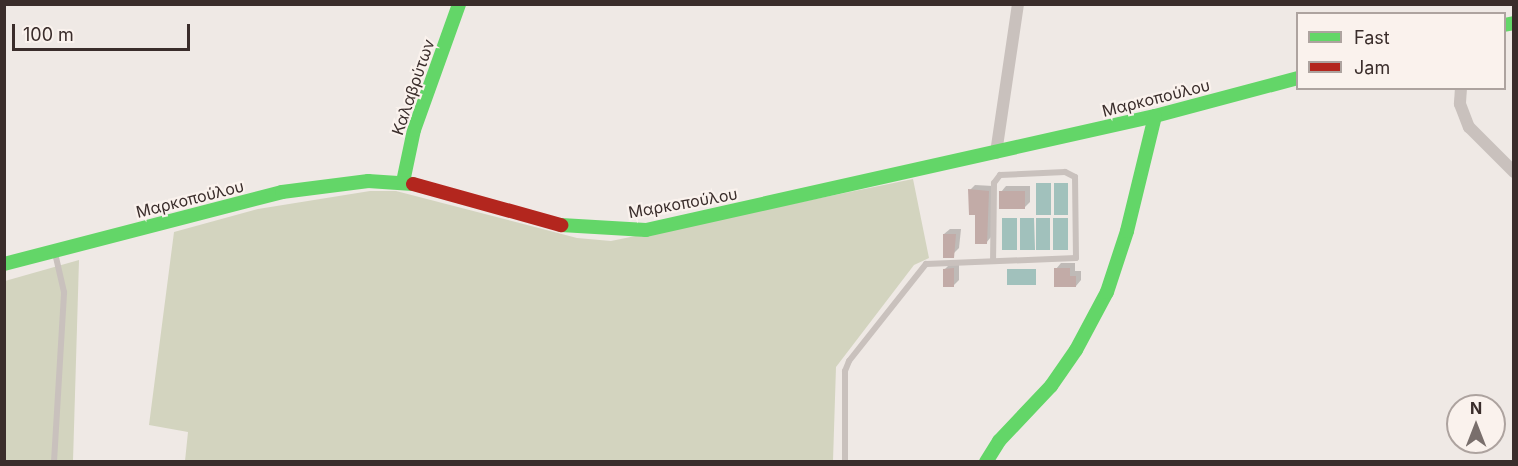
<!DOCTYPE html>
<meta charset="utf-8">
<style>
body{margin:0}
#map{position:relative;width:1518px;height:466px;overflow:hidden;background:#efe9e5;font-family:Inter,sans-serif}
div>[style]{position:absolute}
.green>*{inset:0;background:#d3d4bf}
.water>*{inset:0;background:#a1c1bc}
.shadow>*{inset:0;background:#0003}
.building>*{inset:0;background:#c2aba7}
.lane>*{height:6px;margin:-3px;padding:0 3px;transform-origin:3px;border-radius:3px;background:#c9c1bd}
.street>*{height:12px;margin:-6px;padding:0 6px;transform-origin:6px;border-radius:6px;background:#c9c1bd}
.fast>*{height:14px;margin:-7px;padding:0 7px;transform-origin:7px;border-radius:7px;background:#63d668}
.jam>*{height:14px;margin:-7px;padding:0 7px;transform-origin:7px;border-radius:7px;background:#b3261e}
span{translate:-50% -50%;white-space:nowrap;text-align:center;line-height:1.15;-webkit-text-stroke:4.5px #faf2ed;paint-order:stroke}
.street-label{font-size:16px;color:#3a2d2b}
.frame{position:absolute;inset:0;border:6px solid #3a2d2b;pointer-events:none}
.legend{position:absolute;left:1296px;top:12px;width:210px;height:78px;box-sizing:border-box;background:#faf2ed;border:2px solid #ada39f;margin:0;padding:8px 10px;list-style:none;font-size:18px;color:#3a2d2b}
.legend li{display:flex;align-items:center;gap:12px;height:30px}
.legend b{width:30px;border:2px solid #ada39f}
.north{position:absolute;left:1446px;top:394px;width:60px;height:60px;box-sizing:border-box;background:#faf2ed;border:2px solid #ada39f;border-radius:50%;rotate:0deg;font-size:16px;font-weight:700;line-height:24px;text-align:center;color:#3a2d2b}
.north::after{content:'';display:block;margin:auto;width:21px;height:27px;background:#796f6c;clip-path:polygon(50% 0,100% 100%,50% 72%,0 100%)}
.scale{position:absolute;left:12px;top:24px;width:178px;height:27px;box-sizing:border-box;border:3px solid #3a2d2b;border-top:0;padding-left:8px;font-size:18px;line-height:21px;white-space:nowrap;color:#3a2d2b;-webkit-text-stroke:4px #faf2ed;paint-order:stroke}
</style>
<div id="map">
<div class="green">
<div style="clip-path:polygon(913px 179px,929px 258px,914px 265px,836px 367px,833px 461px,185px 461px,188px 432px,149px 425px,174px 232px,258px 209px,370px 191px,396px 191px,577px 238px,611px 241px)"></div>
<div style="clip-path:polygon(79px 260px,73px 461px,5px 462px,5px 281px)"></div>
</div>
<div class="water">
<div style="clip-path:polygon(1036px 183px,1051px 183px,1051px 215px,1036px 215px)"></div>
<div style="clip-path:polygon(1054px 183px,1068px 183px,1068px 215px,1054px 215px)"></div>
<div style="clip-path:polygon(1002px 218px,1017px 218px,1017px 250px,1002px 250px)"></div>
<div style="clip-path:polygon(1020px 218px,1034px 218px,1035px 250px,1020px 250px)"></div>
<div style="clip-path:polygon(1036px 218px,1050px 218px,1050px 250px,1036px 250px)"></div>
<div style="clip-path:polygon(1053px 218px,1068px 218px,1068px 250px,1053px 250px)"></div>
<div style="clip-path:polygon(1007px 269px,1036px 269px,1036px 285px,1007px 285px)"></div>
</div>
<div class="shadow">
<div style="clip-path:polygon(975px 185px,993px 186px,991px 237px,986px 243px,970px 190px)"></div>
<div style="clip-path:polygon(1006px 186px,1030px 186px,1030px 202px,1025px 207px,1001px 192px)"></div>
<div style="clip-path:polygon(950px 229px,961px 229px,959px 248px,954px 253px,944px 234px)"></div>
<div style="clip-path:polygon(959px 263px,959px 280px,954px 285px,945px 269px,950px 264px)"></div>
<div style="clip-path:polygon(1061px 263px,1075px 263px,1075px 271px,1081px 271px,1081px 280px,1076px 286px,1056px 269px)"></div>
</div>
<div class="building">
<div style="clip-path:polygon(968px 189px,989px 191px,987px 244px,975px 244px,975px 215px,969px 215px)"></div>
<div style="clip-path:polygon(999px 191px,1025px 191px,1025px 209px,999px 209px)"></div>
<div style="clip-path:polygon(943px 234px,956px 234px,954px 258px,943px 258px)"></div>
<div style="clip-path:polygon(954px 268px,954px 287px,943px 287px,943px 269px)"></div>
<div style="clip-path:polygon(1054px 268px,1070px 268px,1070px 276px,1076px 276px,1076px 287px,1054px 287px)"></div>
</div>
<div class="lane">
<div style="left:54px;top:462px;width:170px;rotate:-86.6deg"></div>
<div style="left:64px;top:292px;width:40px;rotate:-103deg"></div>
<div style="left:845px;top:462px;width:91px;rotate:-90deg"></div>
<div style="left:845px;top:371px;width:11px;rotate:-68deg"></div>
<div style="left:849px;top:361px;width:124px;rotate:-51.6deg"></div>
<div style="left:926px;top:264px;width:150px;rotate:-2.3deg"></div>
<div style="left:1076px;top:258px;width:81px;rotate:-90.7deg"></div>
<div style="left:1075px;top:177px;width:11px;rotate:-153deg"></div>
<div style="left:1065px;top:172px;width:65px;rotate:177.4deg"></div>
<div style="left:1000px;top:175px;width:10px;rotate:127deg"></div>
<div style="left:994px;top:183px;width:78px;rotate:90.7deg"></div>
</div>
<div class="street">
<div style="left:1461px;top:88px;width:16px;rotate:94deg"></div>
<div style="left:1460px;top:104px;width:25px;rotate:69deg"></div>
<div style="left:1469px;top:127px;width:64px;rotate:45deg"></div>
<div style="left:996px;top:153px;width:151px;rotate:-81.6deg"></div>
</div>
<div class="fast">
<div style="left:1504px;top:25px;width:10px;rotate:-11deg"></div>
<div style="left:403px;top:182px;width:53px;rotate:-78.1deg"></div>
<div style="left:414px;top:130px;width:134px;rotate:-70.3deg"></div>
<div style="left:561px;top:225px;width:85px;rotate:3.4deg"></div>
<div style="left:646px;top:230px;width:522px;rotate:-12.62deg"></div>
<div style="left:1155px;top:116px;width:148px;rotate:-14.9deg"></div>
<div style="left:4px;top:264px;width:287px;rotate:-14.5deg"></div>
<div style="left:282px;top:192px;width:87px;rotate:-7.3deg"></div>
<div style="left:368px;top:181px;width:45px;rotate:3.8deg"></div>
<div style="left:986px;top:462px;width:25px;rotate:-58deg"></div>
<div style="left:999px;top:441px;width:76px;rotate:-46.6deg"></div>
<div style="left:1051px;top:386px;width:44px;rotate:-55.2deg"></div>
<div style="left:1076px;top:350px;width:66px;rotate:-61.9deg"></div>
<div style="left:1107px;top:292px;width:64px;rotate:-71.8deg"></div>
<div style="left:1127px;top:231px;width:118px;rotate:-76.3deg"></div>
</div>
<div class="jam">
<div style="left:413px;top:184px;width:154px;rotate:15.5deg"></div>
</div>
<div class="street-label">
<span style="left:413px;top:87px;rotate:-71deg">Καλαβρύτων</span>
<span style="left:1156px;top:98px;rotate:-14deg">Μαρκοπούλου</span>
<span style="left:190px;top:199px;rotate:-14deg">Μαρκοπούλου</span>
<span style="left:683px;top:203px;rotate:-10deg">Μαρκοπούλου</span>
</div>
<div class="frame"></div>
<ul class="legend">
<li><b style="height:8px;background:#63d668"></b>Fast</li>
<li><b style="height:8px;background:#b3261e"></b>Jam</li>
</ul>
<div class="north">N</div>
<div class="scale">100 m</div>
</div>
